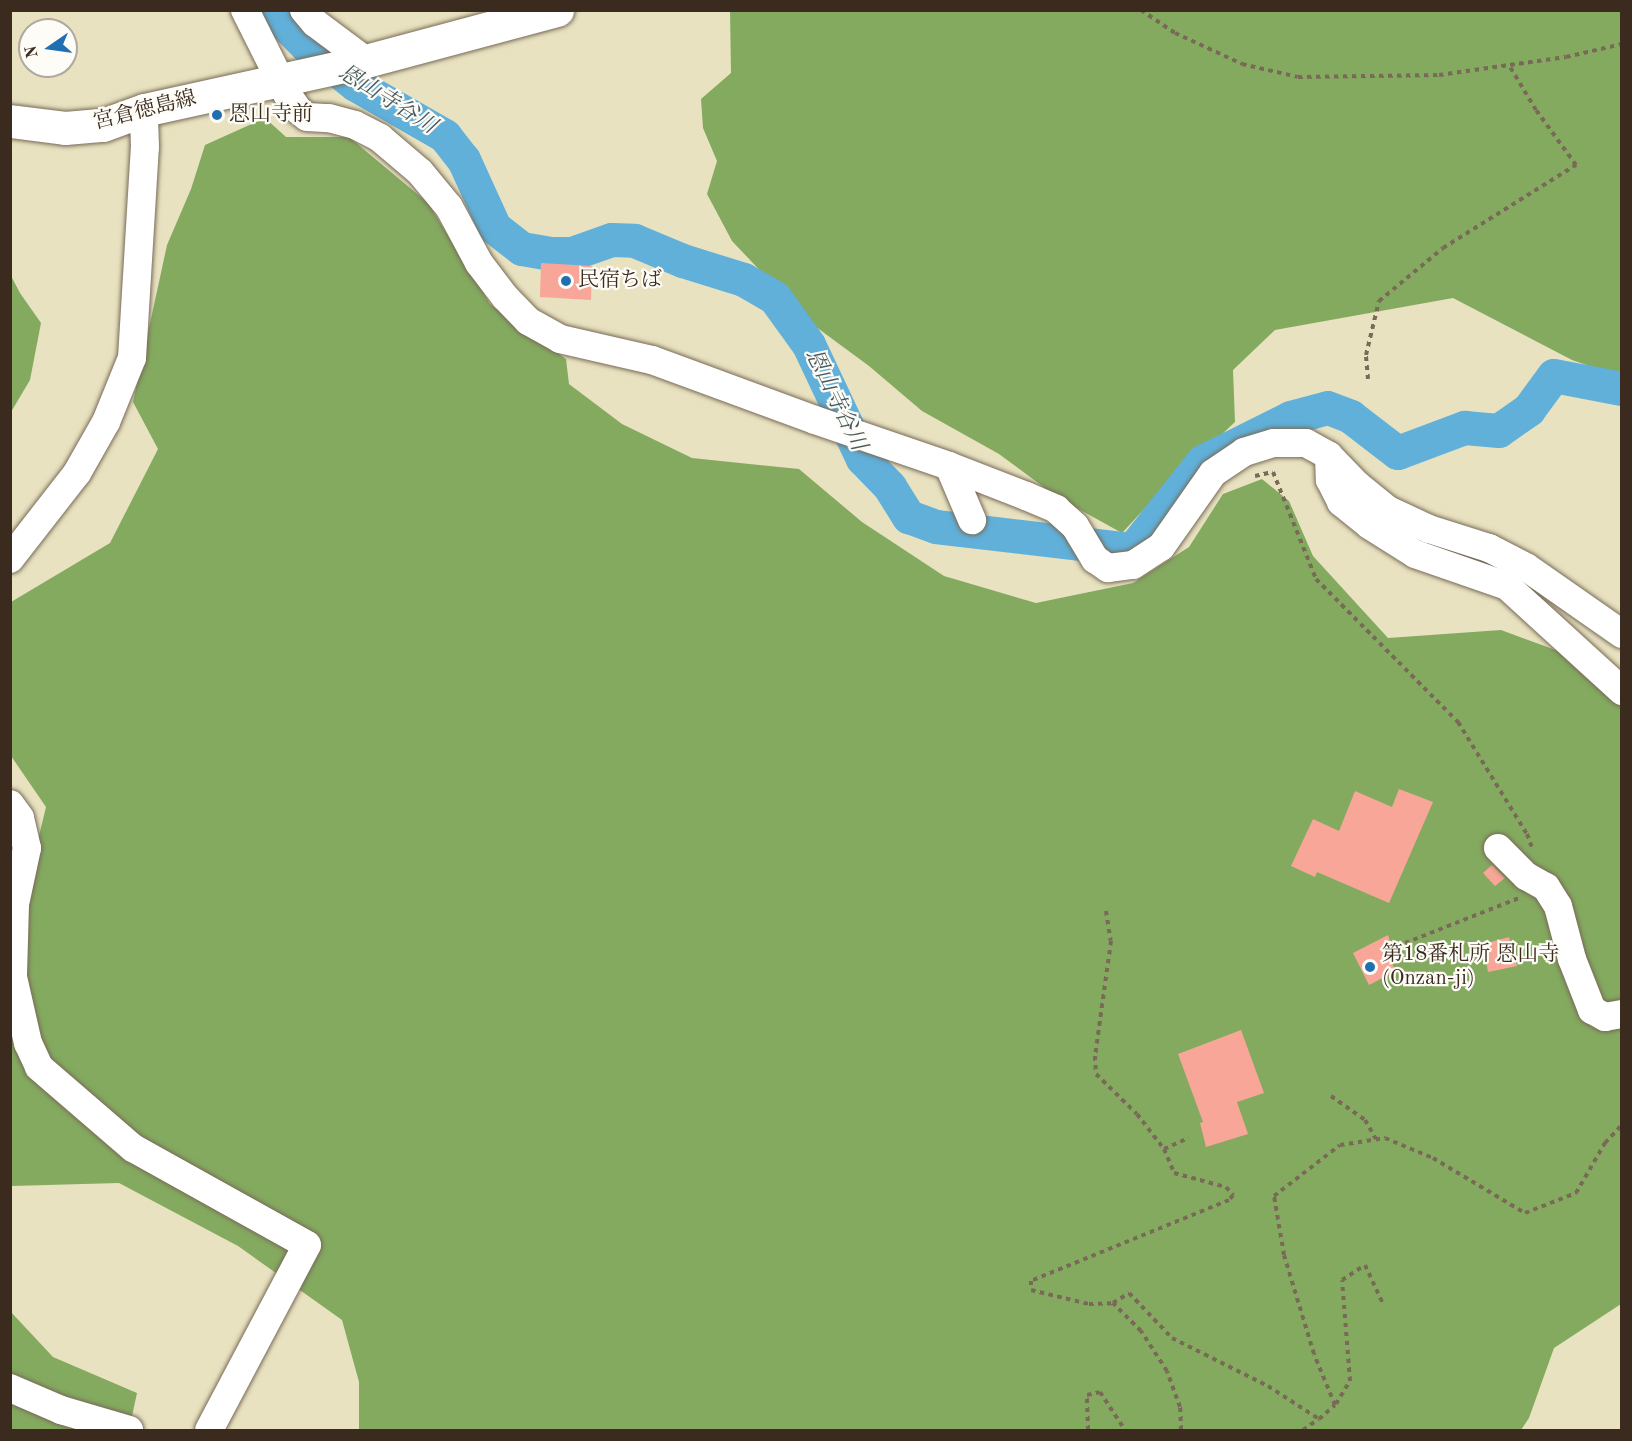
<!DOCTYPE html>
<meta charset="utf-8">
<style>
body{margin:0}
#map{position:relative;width:1632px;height:1441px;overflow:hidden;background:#e8e2c0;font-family:"Old Standard TT","Noto Serif JP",serif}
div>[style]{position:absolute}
.forest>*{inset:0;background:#84aa60}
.river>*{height:34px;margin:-17px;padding:0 17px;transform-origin:17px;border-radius:17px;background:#60b0da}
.building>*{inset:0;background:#f8a697}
.path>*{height:4px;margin-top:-2px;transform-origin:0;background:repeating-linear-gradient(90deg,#786a57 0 4.5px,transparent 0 9px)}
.roads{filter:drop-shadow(0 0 2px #786a57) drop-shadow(0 0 2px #786a57)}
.minor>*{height:28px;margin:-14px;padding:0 14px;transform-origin:14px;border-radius:14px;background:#fff}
.major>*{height:33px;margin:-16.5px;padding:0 16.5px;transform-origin:16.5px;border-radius:16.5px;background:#fff}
.dots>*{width:16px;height:16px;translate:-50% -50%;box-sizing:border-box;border:3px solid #fdfcf7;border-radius:50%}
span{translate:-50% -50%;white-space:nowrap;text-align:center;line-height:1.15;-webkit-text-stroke:4.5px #fdfcf7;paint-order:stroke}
.street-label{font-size:21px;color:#3b2a1e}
.poi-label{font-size:21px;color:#3b2a1e}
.left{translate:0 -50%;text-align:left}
.water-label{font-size:22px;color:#485960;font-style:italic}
.frame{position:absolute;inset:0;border:12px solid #3b2a1e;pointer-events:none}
.north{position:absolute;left:18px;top:18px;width:60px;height:60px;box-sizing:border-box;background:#fdfcf7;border:2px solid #afa8a0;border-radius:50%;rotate:257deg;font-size:16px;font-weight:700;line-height:24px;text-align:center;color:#3b2a1e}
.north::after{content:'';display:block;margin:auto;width:21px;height:27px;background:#1f6fb2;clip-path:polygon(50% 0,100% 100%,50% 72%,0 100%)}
</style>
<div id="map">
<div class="forest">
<div style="clip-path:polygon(730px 11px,1621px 11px,1621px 377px,1572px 360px,1453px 298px,1275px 330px,1233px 370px,1235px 422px,1159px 493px,1122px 533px,1057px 497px,999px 454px,922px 411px,869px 366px,808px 321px,732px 241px,707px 194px,717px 161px,703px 128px,701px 99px,731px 73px)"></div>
<div style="clip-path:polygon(265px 118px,286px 137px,349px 137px,428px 203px,490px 304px,566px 359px,569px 384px,622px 424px,692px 458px,799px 469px,862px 522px,944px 576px,1036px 603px,1133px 583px,1189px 547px,1223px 494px,1262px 479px,1289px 501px,1313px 556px,1388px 638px,1501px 630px,1621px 674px,1621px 1304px,1554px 1348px,1529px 1418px,1521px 1430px,359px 1430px,359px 1382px,342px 1320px,238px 1246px,119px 1183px,11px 1186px,11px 907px,23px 902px,46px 807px,11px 756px,11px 602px,110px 543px,158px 449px,133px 402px,167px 245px,191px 189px,205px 145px)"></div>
<div style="clip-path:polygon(10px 274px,20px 293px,41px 323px,30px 380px,11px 412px)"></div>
<div style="clip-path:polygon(10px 1311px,53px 1357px,137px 1393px,129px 1430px,11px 1430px)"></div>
</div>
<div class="river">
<div style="left:276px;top:10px;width:11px;rotate:63deg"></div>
<div style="left:281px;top:20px;width:38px;rotate:45deg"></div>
<div style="left:308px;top:47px;width:61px;rotate:38.4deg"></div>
<div style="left:356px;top:85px;width:103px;rotate:29.8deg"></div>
<div style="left:445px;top:136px;width:31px;rotate:52deg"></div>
<div style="left:464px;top:160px;width:75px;rotate:65.5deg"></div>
<div style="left:495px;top:228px;width:34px;rotate:38deg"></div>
<div style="left:522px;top:249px;width:28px;rotate:10deg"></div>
<div style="left:550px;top:254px;width:22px"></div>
<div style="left:572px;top:254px;width:42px;rotate:-19.3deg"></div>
<div style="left:612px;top:240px;width:23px;rotate:2deg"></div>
<div style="left:635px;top:241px;width:52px;rotate:22.6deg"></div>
<div style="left:683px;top:261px;width:64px;rotate:17.3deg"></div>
<div style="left:744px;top:280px;width:36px;rotate:30deg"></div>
<div style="left:775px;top:298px;width:58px;rotate:54.1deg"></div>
<div style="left:809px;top:345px;width:126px;rotate:64.7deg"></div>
<div style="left:863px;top:459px;width:39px;rotate:46deg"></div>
<div style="left:890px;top:487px;width:36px;rotate:58deg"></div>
<div style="left:909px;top:517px;width:29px;rotate:20deg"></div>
<div style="left:936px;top:527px;width:198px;rotate:6.7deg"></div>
<div style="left:1133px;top:550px;width:112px;rotate:-51.5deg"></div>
<div style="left:1203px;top:462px;width:98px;rotate:-26.6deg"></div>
<div style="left:1291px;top:418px;width:38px;rotate:-15deg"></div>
<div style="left:1328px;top:408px;width:25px;rotate:21deg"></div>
<div style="left:1351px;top:417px;width:59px;rotate:37.5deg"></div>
<div style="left:1398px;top:453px;width:72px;rotate:-20.5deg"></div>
<div style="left:1465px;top:428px;width:34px;rotate:5deg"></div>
<div style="left:1499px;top:431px;width:37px;rotate:-35deg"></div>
<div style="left:1529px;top:410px;width:42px;rotate:-53.7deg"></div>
<div style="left:1554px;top:376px;width:69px;rotate:10.8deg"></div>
</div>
<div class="building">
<div style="clip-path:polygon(541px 263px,592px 266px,591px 300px,540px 297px)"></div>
<div style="clip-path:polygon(1399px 789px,1433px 802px,1389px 903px,1317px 872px,1315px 877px,1291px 866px,1313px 819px,1339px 831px,1355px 791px,1392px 807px)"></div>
<div style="clip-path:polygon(1492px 865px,1505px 878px,1495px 886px,1483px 873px)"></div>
<div style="clip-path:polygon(1388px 935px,1396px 959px,1391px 962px,1396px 971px,1369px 985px,1353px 953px)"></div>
<div style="clip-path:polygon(1509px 937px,1517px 966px,1488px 972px,1483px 944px)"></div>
<div style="clip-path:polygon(1241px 1030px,1264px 1093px,1237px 1102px,1248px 1134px,1206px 1147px,1200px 1123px,1203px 1122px,1178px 1054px)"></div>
</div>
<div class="path">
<div style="left:1141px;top:10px;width:41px;rotate:34.1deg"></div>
<div style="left:1175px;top:33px;width:74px;rotate:24.8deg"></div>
<div style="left:1242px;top:64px;width:57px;rotate:13.1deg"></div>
<div style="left:1298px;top:77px;width:141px;rotate:-0.8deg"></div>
<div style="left:1439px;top:75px;width:128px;rotate:-8.1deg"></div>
<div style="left:1566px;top:57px;width:57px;rotate:-13.1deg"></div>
<div style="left:1368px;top:379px;width:24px;rotate:-95deg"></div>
<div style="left:1366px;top:355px;width:56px;rotate:-76.5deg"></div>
<div style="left:1379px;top:301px;width:83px;rotate:-39.6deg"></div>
<div style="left:1443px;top:248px;width:157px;rotate:-32deg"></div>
<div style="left:1576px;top:165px;width:68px;rotate:-126deg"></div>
<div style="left:1536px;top:110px;width:52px;rotate:-121deg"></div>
<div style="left:1255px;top:476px;width:18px;rotate:-13deg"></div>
<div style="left:1273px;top:472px;width:115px;rotate:68.1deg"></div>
<div style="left:1316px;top:579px;width:202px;rotate:45.2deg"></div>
<div style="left:1458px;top:722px;width:132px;rotate:58.4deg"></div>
<div style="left:1527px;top:834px;width:15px;rotate:70deg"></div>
<div style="left:1106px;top:911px;width:30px;rotate:81deg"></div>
<div style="left:1111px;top:941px;width:116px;rotate:97.9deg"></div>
<div style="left:1095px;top:1056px;width:18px;rotate:87deg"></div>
<div style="left:1096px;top:1074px;width:57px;rotate:44.3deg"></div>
<div style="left:1137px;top:1114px;width:44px;rotate:52.4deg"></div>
<div style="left:1164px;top:1149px;width:26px;rotate:67deg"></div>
<div style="left:1174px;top:1173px;width:54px;rotate:15.1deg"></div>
<div style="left:1226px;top:1187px;width:11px;rotate:49deg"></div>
<div style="left:1233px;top:1195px;width:6px;rotate:129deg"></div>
<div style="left:1229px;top:1200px;width:214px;rotate:157.8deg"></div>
<div style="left:1031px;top:1281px;width:9px;rotate:90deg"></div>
<div style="left:1031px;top:1290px;width:60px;rotate:13.6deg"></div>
<div style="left:1089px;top:1304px;width:24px;rotate:-2deg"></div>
<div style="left:1405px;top:943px;width:123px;rotate:-21.5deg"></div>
<div style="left:1331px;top:1096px;width:42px;rotate:35.2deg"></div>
<div style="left:1365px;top:1120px;width:22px;rotate:60deg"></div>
<div style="left:1164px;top:1149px;width:27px;rotate:-24deg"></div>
<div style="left:1336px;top:1404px;width:27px;rotate:-59deg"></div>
<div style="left:1350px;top:1381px;width:101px;rotate:-94.5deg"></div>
<div style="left:1342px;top:1280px;width:27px;rotate:-33deg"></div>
<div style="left:1365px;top:1265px;width:43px;rotate:65.2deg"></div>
<div style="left:1088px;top:1430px;width:35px;rotate:-92deg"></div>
<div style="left:1087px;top:1395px;width:13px;rotate:-13deg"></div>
<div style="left:1100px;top:1392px;width:45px;rotate:56.7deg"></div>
<div style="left:1181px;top:1430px;width:23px;rotate:-92deg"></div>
<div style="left:1180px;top:1407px;width:38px;rotate:-110deg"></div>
<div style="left:1167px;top:1371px;width:48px;rotate:-123deg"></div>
<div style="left:1141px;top:1331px;width:40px;rotate:-135deg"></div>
<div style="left:1113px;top:1303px;width:19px;rotate:-32deg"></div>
<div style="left:1129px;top:1293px;width:62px;rotate:46.3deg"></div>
<div style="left:1172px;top:1338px;width:107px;rotate:26.6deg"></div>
<div style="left:1268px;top:1386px;width:61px;rotate:32.9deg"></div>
<div style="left:1319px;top:1419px;width:21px;rotate:-41deg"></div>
<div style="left:1335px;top:1405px;width:55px;rotate:-112.4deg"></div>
<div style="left:1314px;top:1354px;width:103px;rotate:-106.9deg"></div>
<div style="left:1284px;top:1255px;width:60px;rotate:-99.6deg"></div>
<div style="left:1274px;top:1196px;width:83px;rotate:-37.7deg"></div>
<div style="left:1340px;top:1145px;width:46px;rotate:-8.8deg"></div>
<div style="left:1385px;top:1138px;width:52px;rotate:22.6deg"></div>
<div style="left:1433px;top:1158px;width:107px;rotate:30.9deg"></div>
<div style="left:1525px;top:1213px;width:55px;rotate:-21.4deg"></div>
<div style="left:1576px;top:1193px;width:58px;rotate:-59.9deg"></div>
<div style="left:1605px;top:1143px;width:25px;rotate:-47deg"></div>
<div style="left:1303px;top:1430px;width:19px;rotate:-35deg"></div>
</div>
<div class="roads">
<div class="minor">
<div style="left:245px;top:10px;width:94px;rotate:63.4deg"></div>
<div style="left:287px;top:94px;width:19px;rotate:55deg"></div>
<div style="left:298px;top:110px;width:11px;rotate:38deg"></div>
<div style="left:307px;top:117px;width:22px;rotate:3deg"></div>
<div style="left:329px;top:118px;width:27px;rotate:15deg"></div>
<div style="left:355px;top:125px;width:28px;rotate:27deg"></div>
<div style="left:380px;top:138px;width:52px;rotate:40.4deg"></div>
<div style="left:420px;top:172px;width:45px;rotate:50.4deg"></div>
<div style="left:449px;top:207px;width:64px;rotate:61.8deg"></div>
<div style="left:479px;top:263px;width:43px;rotate:52.6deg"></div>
<div style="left:505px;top:297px;width:33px;rotate:46deg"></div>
<div style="left:528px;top:321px;width:37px;rotate:29deg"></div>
<div style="left:560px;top:339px;width:94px;rotate:12.9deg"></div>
<div style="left:652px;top:360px;width:174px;rotate:20.2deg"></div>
<div style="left:815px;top:420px;width:142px;rotate:18.9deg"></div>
<div style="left:949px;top:466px;width:83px;rotate:21.3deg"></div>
<div style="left:1026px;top:496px;width:33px;rotate:23deg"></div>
<div style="left:1056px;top:509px;width:25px;rotate:42deg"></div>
<div style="left:1075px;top:526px;width:39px;rotate:59deg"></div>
<div style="left:1095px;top:559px;width:16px;rotate:35deg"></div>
<div style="left:1108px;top:568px;width:25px;rotate:-7deg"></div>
<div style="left:1133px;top:565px;width:33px;rotate:-33deg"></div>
<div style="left:1161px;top:547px;width:90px;rotate:-54.9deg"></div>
<div style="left:1213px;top:473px;width:37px;rotate:-34deg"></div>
<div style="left:1244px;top:452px;width:31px;rotate:-17deg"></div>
<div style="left:1274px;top:443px;width:32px"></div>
<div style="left:1306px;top:443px;width:26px;rotate:29deg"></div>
<div style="left:1329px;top:456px;width:40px;rotate:46deg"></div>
<div style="left:1357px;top:485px;width:40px;rotate:39deg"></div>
<div style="left:1388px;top:510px;width:45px;rotate:24.9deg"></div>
<div style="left:1429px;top:529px;width:63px;rotate:17.6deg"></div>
<div style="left:1489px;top:548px;width:42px;rotate:27.2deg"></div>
<div style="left:1526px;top:567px;width:117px;rotate:34.9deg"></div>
<div style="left:304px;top:10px;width:17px;rotate:50deg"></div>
<div style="left:315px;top:23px;width:64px;rotate:36.7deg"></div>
<div style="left:1329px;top:456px;width:24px;rotate:88deg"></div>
<div style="left:1330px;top:480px;width:25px;rotate:63deg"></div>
<div style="left:1341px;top:502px;width:36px;rotate:39deg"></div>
<div style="left:1369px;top:525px;width:54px;rotate:32.2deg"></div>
<div style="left:1415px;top:554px;width:97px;rotate:19.2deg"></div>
<div style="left:1507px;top:586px;width:156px;rotate:42.4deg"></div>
<div style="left:949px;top:466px;width:59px;rotate:66.9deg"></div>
<div style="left:10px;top:559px;width:109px;rotate:-52.1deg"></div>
<div style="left:77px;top:473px;width:59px;rotate:-60.4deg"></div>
<div style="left:106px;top:422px;width:69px;rotate:-67.9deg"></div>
<div style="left:132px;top:358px;width:211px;rotate:-86.5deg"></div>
<div style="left:145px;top:147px;width:37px;rotate:-92deg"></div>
<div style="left:10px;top:804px;width:17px;rotate:54deg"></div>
<div style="left:20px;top:818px;width:31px;rotate:77deg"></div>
<div style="left:27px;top:848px;width:57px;rotate:102.1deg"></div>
<div style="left:15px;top:904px;width:73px;rotate:91.6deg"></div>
<div style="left:13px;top:977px;width:68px;rotate:77.2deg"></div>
<div style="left:28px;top:1043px;width:26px;rotate:65deg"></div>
<div style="left:39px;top:1067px;width:124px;rotate:40.8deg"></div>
<div style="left:133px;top:1148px;width:199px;rotate:29.1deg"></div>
<div style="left:307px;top:1245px;width:209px;rotate:117.9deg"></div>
<div style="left:1498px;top:848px;width:40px;rotate:45deg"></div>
<div style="left:1526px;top:876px;width:23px;rotate:29deg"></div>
<div style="left:1546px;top:887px;width:22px;rotate:58deg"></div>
<div style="left:1558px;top:906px;width:55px;rotate:75.2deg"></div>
<div style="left:1572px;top:959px;width:55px;rotate:68.6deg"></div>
<div style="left:1592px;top:1010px;width:15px;rotate:28deg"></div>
<div style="left:1605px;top:1017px;width:17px;rotate:-10deg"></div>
<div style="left:10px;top:1388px;width:56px;rotate:23.3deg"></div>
<div style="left:61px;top:1410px;width:71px;rotate:16.4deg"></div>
</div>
<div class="major">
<div style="left:10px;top:121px;width:55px;rotate:7.3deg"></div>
<div style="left:65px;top:128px;width:38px;rotate:-5deg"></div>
<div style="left:103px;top:125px;width:44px;rotate:-20.1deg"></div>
<div style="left:144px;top:110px;width:227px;rotate:-12.4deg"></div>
<div style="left:366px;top:61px;width:198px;rotate:-15deg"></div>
</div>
</div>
<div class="dots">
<div style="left:217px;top:115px;background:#1f6fb2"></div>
<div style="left:566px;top:281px;background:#1f6fb2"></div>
<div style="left:1370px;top:967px;background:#1f6fb2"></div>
</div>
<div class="street-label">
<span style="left:145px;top:111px;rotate:-14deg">宮倉徳島線</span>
</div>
<div class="poi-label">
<span class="left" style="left:229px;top:115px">恩山寺前</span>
<span class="left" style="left:578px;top:281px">民宿ちば</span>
<span class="left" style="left:1382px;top:967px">第18番札所 恩山寺<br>(Onzan-ji)</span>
</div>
<div class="water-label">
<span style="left:387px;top:100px;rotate:32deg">恩山寺谷川</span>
<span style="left:835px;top:400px;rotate:64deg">恩山寺谷川</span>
</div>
<div class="frame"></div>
<div class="north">N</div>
</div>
